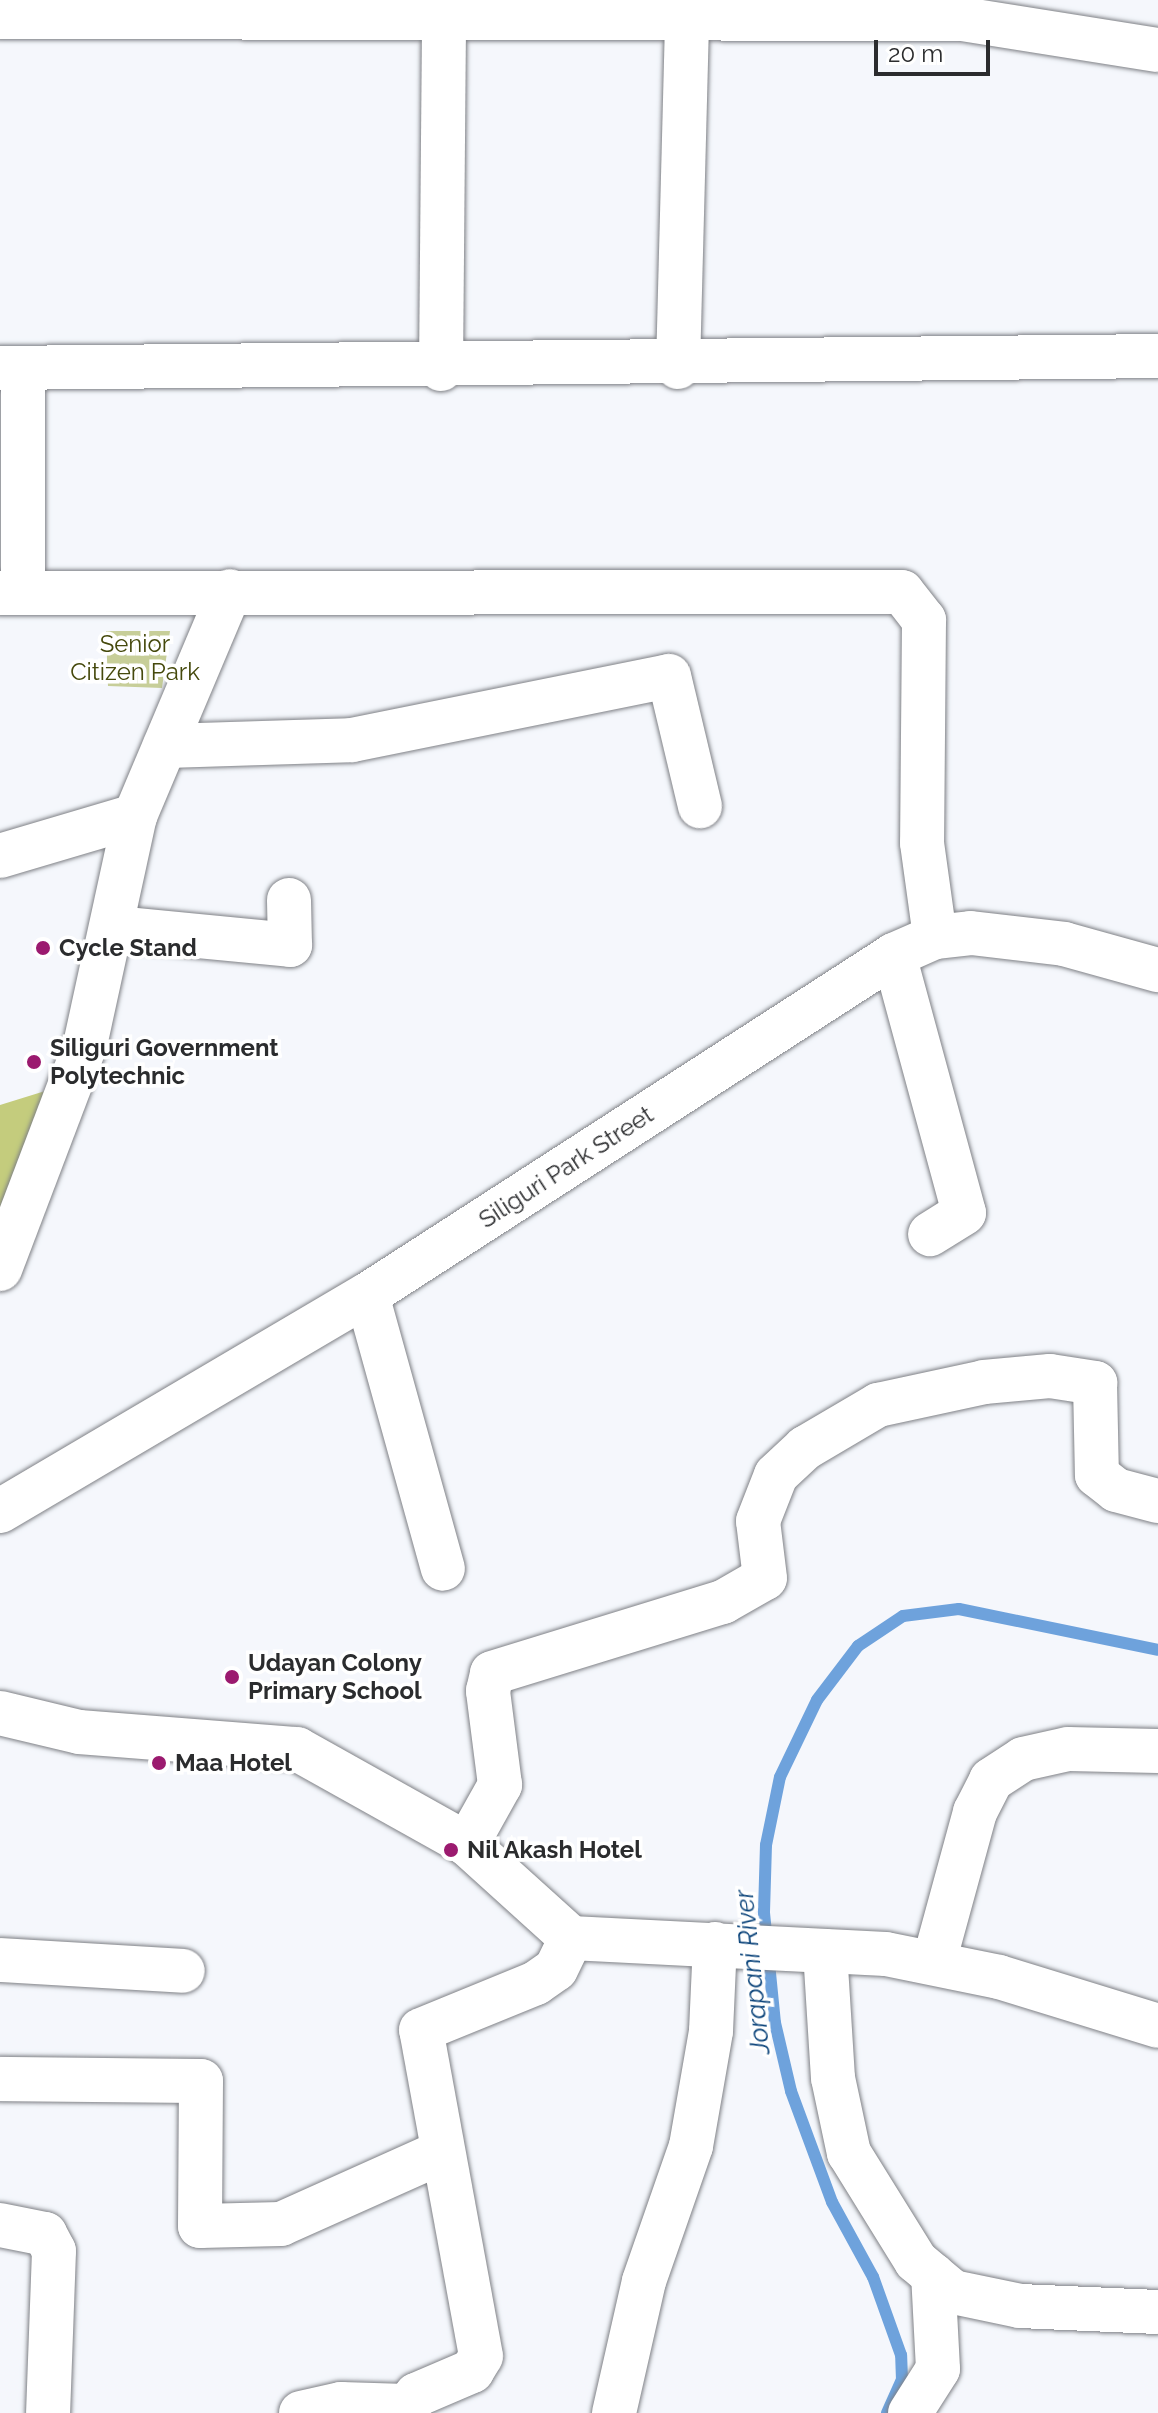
<!DOCTYPE html>
<style>
body{margin:0}
#map{position:relative;width:1158px;height:2413px;overflow:hidden;background:#f5f7fc;font-family:Raleway,sans-serif}
div>[style]{position:absolute}
.green>*{inset:0;background:#c7ce99}
.forest>*{inset:0;background:#c4cc7d}
.stream>*{height:12px;margin:-6px;padding:0 6px;transform-origin:6px;border-radius:6px;background:#6ea2dc}
.roads{filter:drop-shadow(0 0 2px #7f8186) drop-shadow(0 0 2px #7f8186)}
.minor>*{height:44px;margin:-22px;padding:0 22px;transform-origin:22px;border-radius:22px;background:#fff}
.dots>*{width:22px;height:22px;translate:-50% -50%;box-sizing:border-box;border:4px solid #fff;border-radius:50%}
span{translate:-50% -50%;white-space:nowrap;text-align:center;line-height:1.15;-webkit-text-stroke:7px #fff;paint-order:stroke}
.park-label{font-size:24px;color:#45490c}
.poi-label{font-size:24px;color:#2b2c2e;font-weight:700}
.left{translate:0 -50%;text-align:left}
.street-label{font-size:24px;color:#2b2c2e}
.water-label{font-size:26px;color:#0d457b;font-style:italic}
.scale{position:absolute;left:874px;top:40px;width:116px;height:36px;box-sizing:border-box;border:4px solid #2b2c2e;border-top:0;padding-left:10px;font-size:24px;line-height:28px;white-space:nowrap;color:#2b2c2e;-webkit-text-stroke:6px #fff;paint-order:stroke}
</style>
<div id="map">
<div class="green">
<div style="clip-path:polygon(106px 631px,170px 631px,162px 688px,108px 686px)"></div>
</div>
<div class="forest">
<div style="clip-path:polygon(58px 1087px,0 1231px,0 1105px)"></div>
</div>
<div class="stream">
<div style="left:887px;top:2413px;width:36px;rotate:-66deg"></div>
<div style="left:902px;top:2380px;width:25px;rotate:-92deg"></div>
<div style="left:901px;top:2355px;width:83px;rotate:-109.7deg"></div>
<div style="left:873px;top:2277px;width:85px;rotate:-118.7deg"></div>
<div style="left:832px;top:2202px;width:118px;rotate:-110.3deg"></div>
<div style="left:791px;top:2091px;width:70px;rotate:-103.2deg"></div>
<div style="left:775px;top:2023px;width:112px;rotate:-95.7deg"></div>
<div style="left:764px;top:1912px;width:67px;rotate:-88.3deg"></div>
<div style="left:766px;top:1845px;width:69px;rotate:-78.4deg"></div>
<div style="left:780px;top:1777px;width:85px;rotate:-64.3deg"></div>
<div style="left:817px;top:1700px;width:68px;rotate:-52.8deg"></div>
<div style="left:858px;top:1646px;width:54px;rotate:-33.7deg"></div>
<div style="left:903px;top:1616px;width:56px;rotate:-7.1deg"></div>
<div style="left:959px;top:1609px;width:203px;rotate:11.6deg"></div>
</div>
<div class="roads">
<div class="minor">
<div style="left:0;top:17px;width:962px;rotate:0.12deg"></div>
<div style="left:962px;top:19px;width:198px;rotate:9deg"></div>
<div style="left:678px;top:367px;width:353px;rotate:-88.5deg"></div>
<div style="left:0;top:368px;width:1158px;rotate:-0.59deg"></div>
<div style="left:23px;top:369px;width:224px;rotate:90deg"></div>
<div style="left:441px;top:369px;width:351px;rotate:-89.5deg"></div>
<div style="left:0;top:593px;width:902px;rotate:-0.06deg"></div>
<div style="left:902px;top:592px;width:36px;rotate:52deg"></div>
<div style="left:924px;top:620px;width:223px;rotate:90.5deg"></div>
<div style="left:922px;top:843px;width:95px;rotate:82.1deg"></div>
<div style="left:165px;top:746px;width:187px;rotate:-1.8deg"></div>
<div style="left:352px;top:740px;width:323px;rotate:-11.4deg"></div>
<div style="left:669px;top:676px;width:134px;rotate:76.6deg"></div>
<div style="left:0;top:856px;width:141px;rotate:-16.5deg"></div>
<div style="left:135px;top:816px;width:244px;rotate:-67.1deg"></div>
<div style="left:115px;top:928px;width:176px;rotate:5.5deg"></div>
<div style="left:290px;top:945px;width:45px;rotate:-91.3deg"></div>
<div style="left:894px;top:955px;width:267px;rotate:74.8deg"></div>
<div style="left:964px;top:1213px;width:40px;rotate:148deg"></div>
<div style="left:0;top:1269px;width:240px;rotate:-69.2deg"></div>
<div style="left:85px;top:1045px;width:234px;rotate:-77.7deg"></div>
<div style="left:367px;top:1295px;width:284px;rotate:74.5deg"></div>
<div style="left:0;top:1511px;width:426px;rotate:-30.5deg"></div>
<div style="left:367px;top:1295px;width:627px;rotate:-32.83deg"></div>
<div style="left:894px;top:955px;width:45px;rotate:-23.7deg"></div>
<div style="left:935px;top:937px;width:36px;rotate:-6deg"></div>
<div style="left:971px;top:933px;width:94px;rotate:6.7deg"></div>
<div style="left:1064px;top:944px;width:98px;rotate:15.5deg"></div>
<div style="left:0;top:1713px;width:81px;rotate:13.5deg"></div>
<div style="left:79px;top:1732px;width:219px;rotate:4.5deg"></div>
<div style="left:297px;top:1749px;width:195px;rotate:29.2deg"></div>
<div style="left:467px;top:1844px;width:140px;rotate:42.1deg"></div>
<div style="left:571px;top:1938px;width:315px;rotate:2.9deg"></div>
<div style="left:886px;top:1954px;width:115px;rotate:11.5deg"></div>
<div style="left:999px;top:1977px;width:166px;rotate:17.1deg"></div>
<div style="left:467px;top:1844px;width:68px;rotate:-60.8deg"></div>
<div style="left:500px;top:1785px;width:95px;rotate:-97.3deg"></div>
<div style="left:488px;top:1691px;width:18px;rotate:-77deg"></div>
<div style="left:492px;top:1673px;width:242px;rotate:-17.1deg"></div>
<div style="left:723px;top:1602px;width:48px;rotate:-29.7deg"></div>
<div style="left:765px;top:1578px;width:57px;rotate:-97deg"></div>
<div style="left:758px;top:1521px;width:49px;rotate:-68.6deg"></div>
<div style="left:776px;top:1475px;width:40px;rotate:-43deg"></div>
<div style="left:805px;top:1448px;width:85px;rotate:-30.5deg"></div>
<div style="left:878px;top:1405px;width:108px;rotate:-12.2deg"></div>
<div style="left:984px;top:1382px;width:66px;rotate:-5.2deg"></div>
<div style="left:1050px;top:1376px;width:46px;rotate:8.8deg"></div>
<div style="left:1095px;top:1383px;width:92px;rotate:88.8deg"></div>
<div style="left:1097px;top:1475px;width:24px;rotate:38deg"></div>
<div style="left:1116px;top:1490px;width:43px;rotate:14.7deg"></div>
<div style="left:825px;top:1951px;width:127px;rotate:86.4deg"></div>
<div style="left:833px;top:2078px;width:77px;rotate:78deg"></div>
<div style="left:849px;top:2153px;width:127px;rotate:58.2deg"></div>
<div style="left:916px;top:2261px;width:48px;rotate:40deg"></div>
<div style="left:953px;top:2292px;width:68px;rotate:11.8deg"></div>
<div style="left:1020px;top:2306px;width:138px;rotate:2.5deg"></div>
<div style="left:0;top:1960px;width:183px;rotate:3.4deg"></div>
<div style="left:934px;top:1962px;width:156px;rotate:-74.7deg"></div>
<div style="left:975px;top:1812px;width:36px;rotate:-63deg"></div>
<div style="left:991px;top:1780px;width:38px;rotate:-33deg"></div>
<div style="left:1023px;top:1759px;width:46px;rotate:-12.5deg"></div>
<div style="left:1068px;top:1749px;width:90px;rotate:1.3deg"></div>
<div style="left:0;top:2079px;width:201px;rotate:0.6deg"></div>
<div style="left:201px;top:2081px;width:145px;rotate:90.4deg"></div>
<div style="left:200px;top:2226px;width:81px;rotate:-1.4deg"></div>
<div style="left:281px;top:2224px;width:174px;rotate:-24.1deg"></div>
<div style="left:0;top:2225px;width:46px;rotate:11.3deg"></div>
<div style="left:45px;top:2234px;width:19px;rotate:62deg"></div>
<div style="left:54px;top:2251px;width:162px;rotate:92.1deg"></div>
<div style="left:301px;top:2413px;width:41px;rotate:-12.7deg"></div>
<div style="left:341px;top:2404px;width:65px;rotate:1.8deg"></div>
<div style="left:404px;top:2413px;width:22px;rotate:-56deg"></div>
<div style="left:416px;top:2395px;width:61px;rotate:-23.2deg"></div>
<div style="left:472px;top:2371px;width:17px;rotate:-59deg"></div>
<div style="left:481px;top:2356px;width:331px;rotate:-100.4deg"></div>
<div style="left:421px;top:2030px;width:124px;rotate:-22.2deg"></div>
<div style="left:536px;top:1983px;width:24px;rotate:-35deg"></div>
<div style="left:556px;top:1969px;width:34px;rotate:-64deg"></div>
<div style="left:614px;top:2413px;width:135px;rotate:-77.2deg"></div>
<div style="left:644px;top:2281px;width:143px;rotate:-70.8deg"></div>
<div style="left:691px;top:2146px;width:117px;rotate:-80.1deg"></div>
<div style="left:711px;top:2031px;width:87px;rotate:-87.4deg"></div>
<div style="left:910px;top:2413px;width:52px;rotate:-57.5deg"></div>
<div style="left:938px;top:2369px;width:94px;rotate:-93deg"></div>
</div>
</div>
<div class="dots">
<div style="left:43px;top:948px;background:#9b1a6f"></div>
<div style="left:34px;top:1062px;background:#9b1a6f"></div>
<div style="left:232px;top:1677px;background:#9b1a6f"></div>
<div style="left:159px;top:1763px;background:#9b1a6f"></div>
<div style="left:451px;top:1850px;background:#9b1a6f"></div>
</div>
<div class="park-label">
<span style="left:135px;top:658px">Senior<br>Citizen Park</span>
</div>
<div class="poi-label">
<span class="left" style="left:59px;top:948px">Cycle Stand</span>
<span class="left" style="left:50px;top:1062px">Siliguri Government<br>Polytechnic</span>
<span class="left" style="left:248px;top:1677px">Udayan Colony<br>Primary School</span>
<span class="left" style="left:175px;top:1763px">Maa Hotel</span>
<span class="left" style="left:467px;top:1850px">Nil Akash Hotel</span>
</div>
<div class="street-label">
<span style="left:566px;top:1167px;rotate:-33deg">Siliguri Park Street</span>
</div>
<div class="water-label">
<span style="left:753px;top:1972px;rotate:-96deg">Jorapani River</span>
</div>
<div class="scale">20 m</div>
</div>
